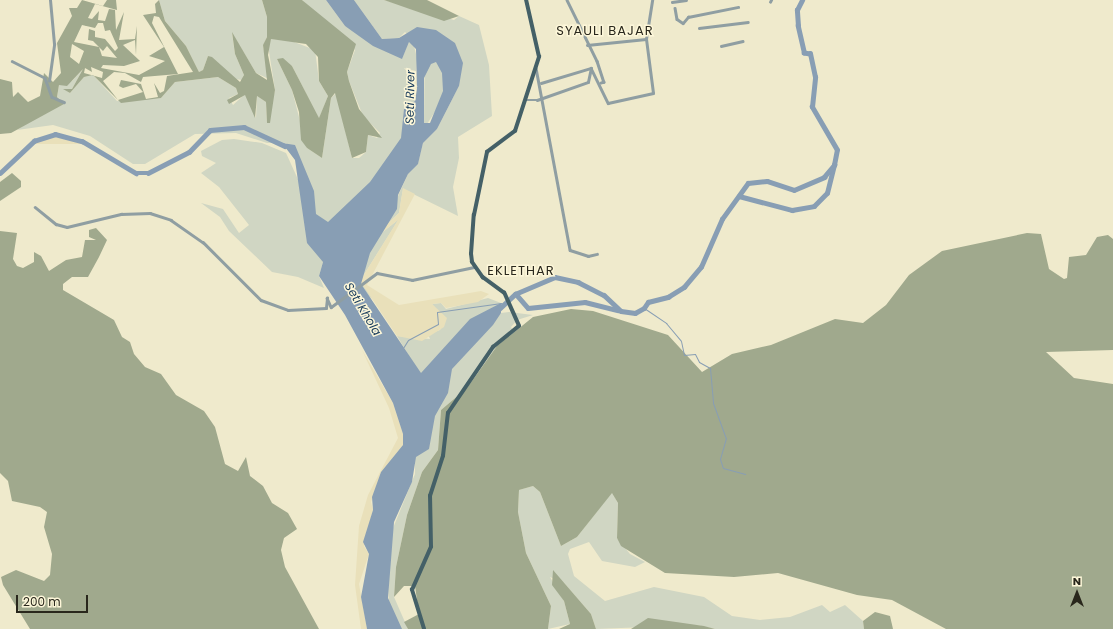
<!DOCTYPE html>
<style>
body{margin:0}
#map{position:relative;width:1113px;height:629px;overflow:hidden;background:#efeacc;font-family:Poppins,sans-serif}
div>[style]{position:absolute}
.green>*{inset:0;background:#d0d6c3}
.forest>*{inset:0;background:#a0a98d}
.sand>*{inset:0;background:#e9e0ba}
.water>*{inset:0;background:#889eb4}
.stream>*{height:1px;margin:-0.5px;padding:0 0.5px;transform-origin:0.5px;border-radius:0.5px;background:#889eb4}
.river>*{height:4.5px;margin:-2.25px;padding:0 2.25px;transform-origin:2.25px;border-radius:2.25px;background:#889eb4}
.street>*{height:2.5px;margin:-1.25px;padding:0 1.25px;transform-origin:1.25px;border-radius:1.25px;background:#8f9ea2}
.primary>*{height:3.5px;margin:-1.75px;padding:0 1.75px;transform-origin:1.75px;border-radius:1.75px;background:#446067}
span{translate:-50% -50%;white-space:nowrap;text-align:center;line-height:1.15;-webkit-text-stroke:3px #fdf7d9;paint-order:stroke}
.water-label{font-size:12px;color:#183b5c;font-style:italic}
.quarter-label{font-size:13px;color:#29271c;letter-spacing:1px}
.north{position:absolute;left:1057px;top:573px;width:40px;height:40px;-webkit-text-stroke:3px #fdf7d9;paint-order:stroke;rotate:0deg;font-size:11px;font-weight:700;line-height:16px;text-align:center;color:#29271c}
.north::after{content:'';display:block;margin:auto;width:14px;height:18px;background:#29271c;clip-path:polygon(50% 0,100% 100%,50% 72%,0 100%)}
.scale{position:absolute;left:16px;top:595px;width:72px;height:18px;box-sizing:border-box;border:2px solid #29271c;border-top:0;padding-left:5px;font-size:12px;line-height:14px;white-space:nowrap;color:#29271c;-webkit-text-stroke:3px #fdf7d9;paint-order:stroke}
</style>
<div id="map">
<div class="green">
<div style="clip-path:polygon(159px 0,262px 0,267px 17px,267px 37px,263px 46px,269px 79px,256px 73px,232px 33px,235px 54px,244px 75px,242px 80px,235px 79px,208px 56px,203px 70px,199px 72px,186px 46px,165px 21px)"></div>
<div style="clip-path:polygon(302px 0,326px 0,345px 26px,402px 58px,409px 42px,413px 42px,417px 58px,416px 71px,404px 68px,413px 79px,415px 101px,395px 156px,321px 238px,307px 180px,286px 143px,267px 143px,236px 133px,195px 134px,145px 164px,133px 164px,90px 136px,53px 125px,17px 130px,62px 100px,57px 97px,59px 85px,72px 81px,83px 69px,72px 89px,64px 89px,70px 93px,84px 77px,93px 75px,117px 101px,161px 98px,175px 82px,218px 77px,236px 88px,238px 94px,229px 98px,233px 105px,245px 94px,256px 118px,257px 96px,266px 102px,267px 123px,275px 90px,268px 45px,271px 39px,289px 40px,315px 50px,319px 81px,328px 96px,319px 119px,292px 66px,277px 59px,292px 90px,307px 148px,322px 158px,331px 98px,336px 93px,352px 158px,359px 158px,366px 152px,368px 135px,377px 138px,380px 133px,363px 116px,349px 81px,347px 72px,355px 50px)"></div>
<div style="clip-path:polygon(354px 0,384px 0,454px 20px,459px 16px,479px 25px,489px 65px,492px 116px,458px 137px,459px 158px,453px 187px,458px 216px,403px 189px,399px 213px,384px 227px,408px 174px,418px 163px,423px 143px,437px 129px,459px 86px,405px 32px,399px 38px,382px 39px)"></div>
<div style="clip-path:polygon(425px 37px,452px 64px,440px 104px,427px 124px,424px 123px)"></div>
<div style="clip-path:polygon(234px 139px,262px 143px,286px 153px,301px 186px,323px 262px,319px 276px,324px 288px,298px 277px,272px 272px,229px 231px,220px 217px,201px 203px,223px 209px,239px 233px,249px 225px,219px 187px,201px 173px,216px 163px,202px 156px,201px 151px,222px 140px)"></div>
<div style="clip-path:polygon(399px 219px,360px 281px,375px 301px,344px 277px,345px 262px)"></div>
<div style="clip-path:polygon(488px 298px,501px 303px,423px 379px,397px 336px,430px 339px,428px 334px,440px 330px,445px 320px,432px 304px,441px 303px,446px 309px)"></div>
<div style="clip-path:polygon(509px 312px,533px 315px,517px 320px,511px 327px,516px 334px,497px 346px,467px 388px,441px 410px,438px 450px,422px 472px,407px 515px,396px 567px,394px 597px,408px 629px,390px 629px,388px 580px,391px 533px,415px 474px,415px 453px,453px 364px,501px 313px)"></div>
<div style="clip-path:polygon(533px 486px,540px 492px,561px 546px,577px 537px,612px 492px,618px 503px,617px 538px,630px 554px,645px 562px,635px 567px,602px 561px,589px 542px,570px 549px,568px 554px,574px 576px,605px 601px,654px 587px,704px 597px,732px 616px,760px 620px,790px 617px,822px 605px,830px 612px,845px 605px,863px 621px,864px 629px,715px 629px,697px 625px,596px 629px,591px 614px,564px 583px,550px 577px,564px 601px,570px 624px,548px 629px,551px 606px,526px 553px,518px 512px,519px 490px)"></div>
</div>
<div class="forest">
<div style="clip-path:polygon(evenodd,82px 0,103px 6px,107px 0,116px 0,117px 10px,95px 4px,88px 18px,92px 19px,99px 11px,98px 20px,105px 21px,109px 9px,115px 10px,116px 30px,124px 12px,119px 40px,135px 39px,137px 26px,136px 55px,135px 40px,123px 45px,140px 61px,124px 66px,103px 65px,101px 68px,139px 75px,165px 61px,149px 56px,164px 47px,143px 15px,156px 13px,155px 4px,159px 0,165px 21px,186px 46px,199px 72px,203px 70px,208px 56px,212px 57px,240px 82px,244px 75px,235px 54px,232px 32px,256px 73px,267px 80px,263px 45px,267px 37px,267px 17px,262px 0,302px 0,356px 44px,347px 72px,349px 81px,359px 109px,382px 138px,368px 135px,366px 152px,352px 158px,335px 93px,331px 98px,322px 158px,307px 148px,301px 140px,299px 112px,292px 90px,277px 59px,283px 58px,292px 66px,319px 118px,328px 96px,319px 81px,318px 57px,306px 44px,271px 39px,268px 55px,275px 90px,270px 123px,267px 123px,266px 102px,257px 96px,255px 118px,245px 95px,229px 104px,227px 100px,238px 94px,236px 88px,218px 77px,175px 82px,161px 98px,121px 103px,93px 75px,84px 77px,70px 93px,63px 89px,72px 89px,83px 69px,67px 86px,59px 85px,57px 97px,64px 104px,11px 133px,0 134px,0 79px,12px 82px,13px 97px,18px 92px,28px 102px,40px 96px,44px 73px,53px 82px,61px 73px,57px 43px,72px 16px,69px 8px,77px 8px,82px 0,154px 16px,159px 17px,193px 72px,167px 76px,164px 91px,160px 93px,154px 83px,158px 97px,146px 99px,141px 84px,121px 80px,119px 86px,123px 88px,136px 84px,143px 92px,118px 100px,103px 81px,114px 72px,125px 73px,141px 82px,143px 77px,178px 74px,152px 23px,154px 16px,82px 0,98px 23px,103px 23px,105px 31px,110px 30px,118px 48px,115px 51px,105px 39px,95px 37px,95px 31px,89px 29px,88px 40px,93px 41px,103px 51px,107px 46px,117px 58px,102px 56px,99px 47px,74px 42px,82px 25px,95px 28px,98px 23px,82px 0,72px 44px,84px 51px,79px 64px,70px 57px,72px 44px,82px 0,91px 67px,103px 72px,102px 78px,84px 73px,85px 68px,92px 72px,91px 67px)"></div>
<div style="clip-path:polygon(384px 0,427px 0,459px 16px,444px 21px)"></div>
<div style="clip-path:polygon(12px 173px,21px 181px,21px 187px,0 201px,0 182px)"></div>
<div style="clip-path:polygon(96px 228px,107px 240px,99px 257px,88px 277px,72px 277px,63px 284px,63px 290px,114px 320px,122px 337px,130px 342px,134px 354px,145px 367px,161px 374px,176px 395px,204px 411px,215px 427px,225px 464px,238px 471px,246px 457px,250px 476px,263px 486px,272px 503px,288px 513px,297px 529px,284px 538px,281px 550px,285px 567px,319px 629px,30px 629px,3px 585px,1px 577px,16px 570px,44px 581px,50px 575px,52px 554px,44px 527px,47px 512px,40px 507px,12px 501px,8px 481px,0 473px,0 231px,17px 233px,13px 259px,17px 266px,23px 268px,34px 262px,34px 252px,41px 256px,49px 271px,66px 260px,82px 257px,85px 240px,96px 240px,89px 237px,89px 230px)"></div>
<div style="clip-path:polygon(1027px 233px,1041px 234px,1049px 269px,1064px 279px,1067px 278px,1069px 257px,1086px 255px,1097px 237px,1108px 235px,1113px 239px,1113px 350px,1046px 352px,1074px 378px,1113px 384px,1113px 629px,946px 629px,892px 600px,857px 595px,778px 573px,734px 577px,665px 573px,621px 546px,617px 538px,618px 503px,612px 493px,577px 537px,561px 546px,540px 492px,533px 486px,519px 490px,518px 512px,526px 553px,551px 606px,548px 629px,408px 629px,404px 622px,419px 614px,415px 586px,404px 586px,394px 597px,396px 567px,407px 515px,422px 472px,438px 450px,441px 410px,467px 388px,497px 346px,533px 317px,571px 309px,593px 311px,668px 335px,702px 372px,732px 354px,771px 345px,835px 319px,863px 323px,886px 305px,909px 275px,942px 251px)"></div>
<div style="clip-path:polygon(553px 570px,591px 614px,596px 629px,559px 629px,570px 624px,564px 601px,552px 585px)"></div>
<div style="clip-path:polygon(875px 612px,890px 616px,893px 629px,864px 629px,863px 621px)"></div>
<div style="clip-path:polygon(648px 618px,704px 626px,715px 629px,631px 629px)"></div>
</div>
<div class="sand">
<div style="clip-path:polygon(51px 137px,66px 139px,83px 144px,32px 144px)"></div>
<div style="clip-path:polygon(403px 188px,415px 194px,367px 285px,399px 305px,481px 291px,489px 294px,478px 302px,446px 308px,441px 303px,432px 304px,447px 318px,444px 327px,422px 341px,397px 336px,360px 281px,398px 220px,384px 231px,347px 219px,343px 225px,322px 235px,349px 216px,384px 227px,399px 213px)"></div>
<div style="clip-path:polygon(362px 350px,393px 403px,403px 434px,403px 445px,381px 472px,371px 502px,373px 510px,364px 546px,369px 554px,359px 584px,367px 629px,361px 629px,355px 585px,359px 526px,368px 495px,398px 438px,389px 408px)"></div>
</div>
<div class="water">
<div style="clip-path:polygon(evenodd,326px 0,354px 0,382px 39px,399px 38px,417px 27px,436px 30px,455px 43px,463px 63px,459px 86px,437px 129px,423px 143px,418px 164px,408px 174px,398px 195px,397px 209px,370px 253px,361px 284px,421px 373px,470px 319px,501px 303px,501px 313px,493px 325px,452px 369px,448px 393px,435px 416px,429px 449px,416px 457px,412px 482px,394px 522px,388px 598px,402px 629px,367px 629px,361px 597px,369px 554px,363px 542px,373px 510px,372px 497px,381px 472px,403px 445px,403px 434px,393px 403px,345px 315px,319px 276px,323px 262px,307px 243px,295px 160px,282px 143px,295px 145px,314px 191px,316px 214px,328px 222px,370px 182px,401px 138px,404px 109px,415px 101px,417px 89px,416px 49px,409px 42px,402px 59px,373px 46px,345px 26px,326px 0,436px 62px,442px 73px,443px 91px,430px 123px,424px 123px,424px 78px,431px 64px,436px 62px)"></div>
</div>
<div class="stream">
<div style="left:644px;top:308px;width:27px;rotate:34deg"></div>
<div style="left:666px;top:323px;width:23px;rotate:50deg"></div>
<div style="left:681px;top:341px;width:14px;rotate:78deg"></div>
<div style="left:684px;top:355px;width:11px;rotate:-5deg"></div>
<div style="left:695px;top:354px;width:9px;rotate:63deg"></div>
<div style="left:699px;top:362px;width:13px;rotate:29deg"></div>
<div style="left:710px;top:368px;width:35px;rotate:85deg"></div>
<div style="left:713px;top:403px;width:37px;rotate:70deg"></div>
<div style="left:726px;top:438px;width:22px;rotate:106deg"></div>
<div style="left:720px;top:459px;width:9px;rotate:72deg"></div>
<div style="left:723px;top:468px;width:23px;rotate:15deg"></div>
<div style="left:403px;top:348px;width:9px;rotate:-58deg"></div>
<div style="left:408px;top:340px;width:34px;rotate:-28deg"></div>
<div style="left:438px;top:324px;width:12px;rotate:-95deg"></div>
<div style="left:437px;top:312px;width:65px;rotate:-8deg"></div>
</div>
<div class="river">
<div style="left:0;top:173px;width:47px;rotate:-43.3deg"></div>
<div style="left:34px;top:141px;width:22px;rotate:-18deg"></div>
<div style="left:55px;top:134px;width:28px;rotate:15deg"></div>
<div style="left:82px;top:141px;width:63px;rotate:30.7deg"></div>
<div style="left:136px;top:173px;width:12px"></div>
<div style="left:148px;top:173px;width:46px;rotate:-27.1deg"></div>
<div style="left:189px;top:152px;width:30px;rotate:-46deg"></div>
<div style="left:210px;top:130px;width:34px;rotate:-5deg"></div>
<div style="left:244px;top:127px;width:45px;rotate:24.9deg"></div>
<div style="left:739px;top:196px;width:55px;rotate:14.8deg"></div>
<div style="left:792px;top:210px;width:22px;rotate:-10deg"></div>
<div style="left:814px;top:206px;width:18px;rotate:-45deg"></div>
<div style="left:827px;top:193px;width:29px;rotate:-76deg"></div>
<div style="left:516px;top:294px;width:18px;rotate:49deg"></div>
<div style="left:528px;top:308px;width:57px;rotate:-6deg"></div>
<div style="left:585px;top:302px;width:34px;rotate:14deg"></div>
<div style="left:499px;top:309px;width:22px;rotate:-43deg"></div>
<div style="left:515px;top:294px;width:43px;rotate:-23deg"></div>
<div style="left:555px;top:277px;width:24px;rotate:12deg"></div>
<div style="left:578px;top:282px;width:29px;rotate:27deg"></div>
<div style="left:604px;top:295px;width:23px;rotate:43deg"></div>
<div style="left:621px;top:311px;width:14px;rotate:8deg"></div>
<div style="left:635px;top:313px;width:10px;rotate:-29deg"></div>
<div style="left:644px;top:308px;width:7px;rotate:-56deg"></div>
<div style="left:648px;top:302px;width:21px;rotate:-14deg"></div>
<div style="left:668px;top:297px;width:19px;rotate:-32deg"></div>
<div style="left:684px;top:287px;width:26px;rotate:-50deg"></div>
<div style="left:701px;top:267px;width:52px;rotate:-66.4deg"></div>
<div style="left:722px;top:219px;width:44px;rotate:-54.2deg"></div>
<div style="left:748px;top:183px;width:19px;rotate:-6deg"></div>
<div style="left:767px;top:181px;width:28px;rotate:18deg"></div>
<div style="left:794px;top:190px;width:33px;rotate:-23deg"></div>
<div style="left:824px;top:177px;width:16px;rotate:-50deg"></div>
<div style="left:834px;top:165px;width:15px;rotate:-79deg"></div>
<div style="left:837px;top:150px;width:50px;rotate:-120.2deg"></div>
<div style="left:812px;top:107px;width:30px;rotate:-84deg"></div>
<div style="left:815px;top:77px;width:24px;rotate:-102deg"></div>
<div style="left:810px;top:54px;width:6px;rotate:-171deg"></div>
<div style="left:804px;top:53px;width:28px;rotate:-103deg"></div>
<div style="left:798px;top:26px;width:16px;rotate:-94deg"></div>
<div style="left:797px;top:10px;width:11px;rotate:-63deg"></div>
</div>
<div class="street">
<div style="left:567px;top:0;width:68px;rotate:63.8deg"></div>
<div style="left:597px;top:61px;width:22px;rotate:72deg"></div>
<div style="left:604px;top:82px;width:3px;rotate:162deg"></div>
<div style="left:672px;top:2px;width:14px;rotate:-8deg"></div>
<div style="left:770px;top:2px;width:2px;rotate:-63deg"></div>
<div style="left:675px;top:8px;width:11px;rotate:80deg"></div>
<div style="left:677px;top:19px;width:7px;rotate:34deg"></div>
<div style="left:683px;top:23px;width:8px;rotate:-50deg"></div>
<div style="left:688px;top:17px;width:51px;rotate:-11.3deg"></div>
<div style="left:699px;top:28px;width:49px;rotate:-7deg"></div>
<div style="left:587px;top:45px;width:59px;rotate:-5.8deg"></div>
<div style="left:721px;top:46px;width:22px;rotate:-13deg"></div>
<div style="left:12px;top:61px;width:37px;rotate:27deg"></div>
<div style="left:45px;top:78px;width:20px;rotate:70deg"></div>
<div style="left:52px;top:97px;width:13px;rotate:23deg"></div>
<div style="left:536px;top:68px;width:185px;rotate:79.4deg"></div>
<div style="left:570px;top:250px;width:19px;rotate:18deg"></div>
<div style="left:588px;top:256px;width:9px;rotate:-13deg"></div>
<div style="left:49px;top:81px;width:37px;rotate:-82deg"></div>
<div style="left:54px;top:44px;width:44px;rotate:-95.2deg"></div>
<div style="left:541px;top:83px;width:52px;rotate:-16.7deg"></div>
<div style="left:591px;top:68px;width:39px;rotate:64deg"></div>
<div style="left:608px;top:103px;width:46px;rotate:-12.5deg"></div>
<div style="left:653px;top:93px;width:54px;rotate:-97.4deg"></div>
<div style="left:646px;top:39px;width:39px;rotate:-81deg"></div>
<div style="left:526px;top:100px;width:11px"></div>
<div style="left:537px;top:100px;width:54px;rotate:-19.4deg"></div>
<div style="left:588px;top:82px;width:14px;rotate:-78deg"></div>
<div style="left:35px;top:207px;width:27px;rotate:39deg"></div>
<div style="left:56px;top:224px;width:11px;rotate:15deg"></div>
<div style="left:67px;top:227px;width:56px;rotate:-13.5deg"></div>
<div style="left:121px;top:214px;width:29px;rotate:-2deg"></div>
<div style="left:150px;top:213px;width:22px;rotate:18deg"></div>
<div style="left:171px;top:220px;width:39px;rotate:35deg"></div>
<div style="left:203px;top:242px;width:82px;rotate:45deg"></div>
<div style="left:261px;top:300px;width:29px;rotate:20deg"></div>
<div style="left:288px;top:310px;width:38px;rotate:-3deg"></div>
<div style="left:326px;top:308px;width:10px;rotate:-84deg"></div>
<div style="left:327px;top:298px;width:10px;rotate:66deg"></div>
<div style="left:331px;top:307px;width:57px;rotate:-36.5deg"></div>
<div style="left:377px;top:273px;width:36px;rotate:11deg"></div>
<div style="left:412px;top:280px;width:63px;rotate:-11.8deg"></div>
</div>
<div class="primary">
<div style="left:424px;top:629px;width:41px;rotate:-107.1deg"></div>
<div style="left:412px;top:590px;width:47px;rotate:-66.2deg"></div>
<div style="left:431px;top:547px;width:51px;rotate:-91.1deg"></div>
<div style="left:430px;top:496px;width:42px;rotate:-72deg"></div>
<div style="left:443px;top:456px;width:43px;rotate:-83.4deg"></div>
<div style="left:448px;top:413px;width:80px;rotate:-55.7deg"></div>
<div style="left:493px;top:347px;width:33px;rotate:-39deg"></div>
<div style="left:519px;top:326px;width:36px;rotate:-114deg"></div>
<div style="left:504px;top:293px;width:26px;rotate:-144deg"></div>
<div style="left:483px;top:278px;width:19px;rotate:-125deg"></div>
<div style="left:472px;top:262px;width:8px;rotate:-97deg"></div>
<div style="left:471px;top:254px;width:39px;rotate:-86deg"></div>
<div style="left:474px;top:215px;width:64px;rotate:-78.3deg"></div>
<div style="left:487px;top:152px;width:35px;rotate:-37deg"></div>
<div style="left:515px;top:131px;width:78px;rotate:-72deg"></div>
<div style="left:539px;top:57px;width:58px;rotate:-102.8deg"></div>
</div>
<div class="water-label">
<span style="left:410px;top:97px;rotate:-89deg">Seti River</span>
<span style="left:363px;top:309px;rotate:59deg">Seti Khola</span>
</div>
<div class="quarter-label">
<span style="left:605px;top:31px">SYAULI BAJAR</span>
<span style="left:521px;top:271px">EKLETHAR</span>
</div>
<div class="north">N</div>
<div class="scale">200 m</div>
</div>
